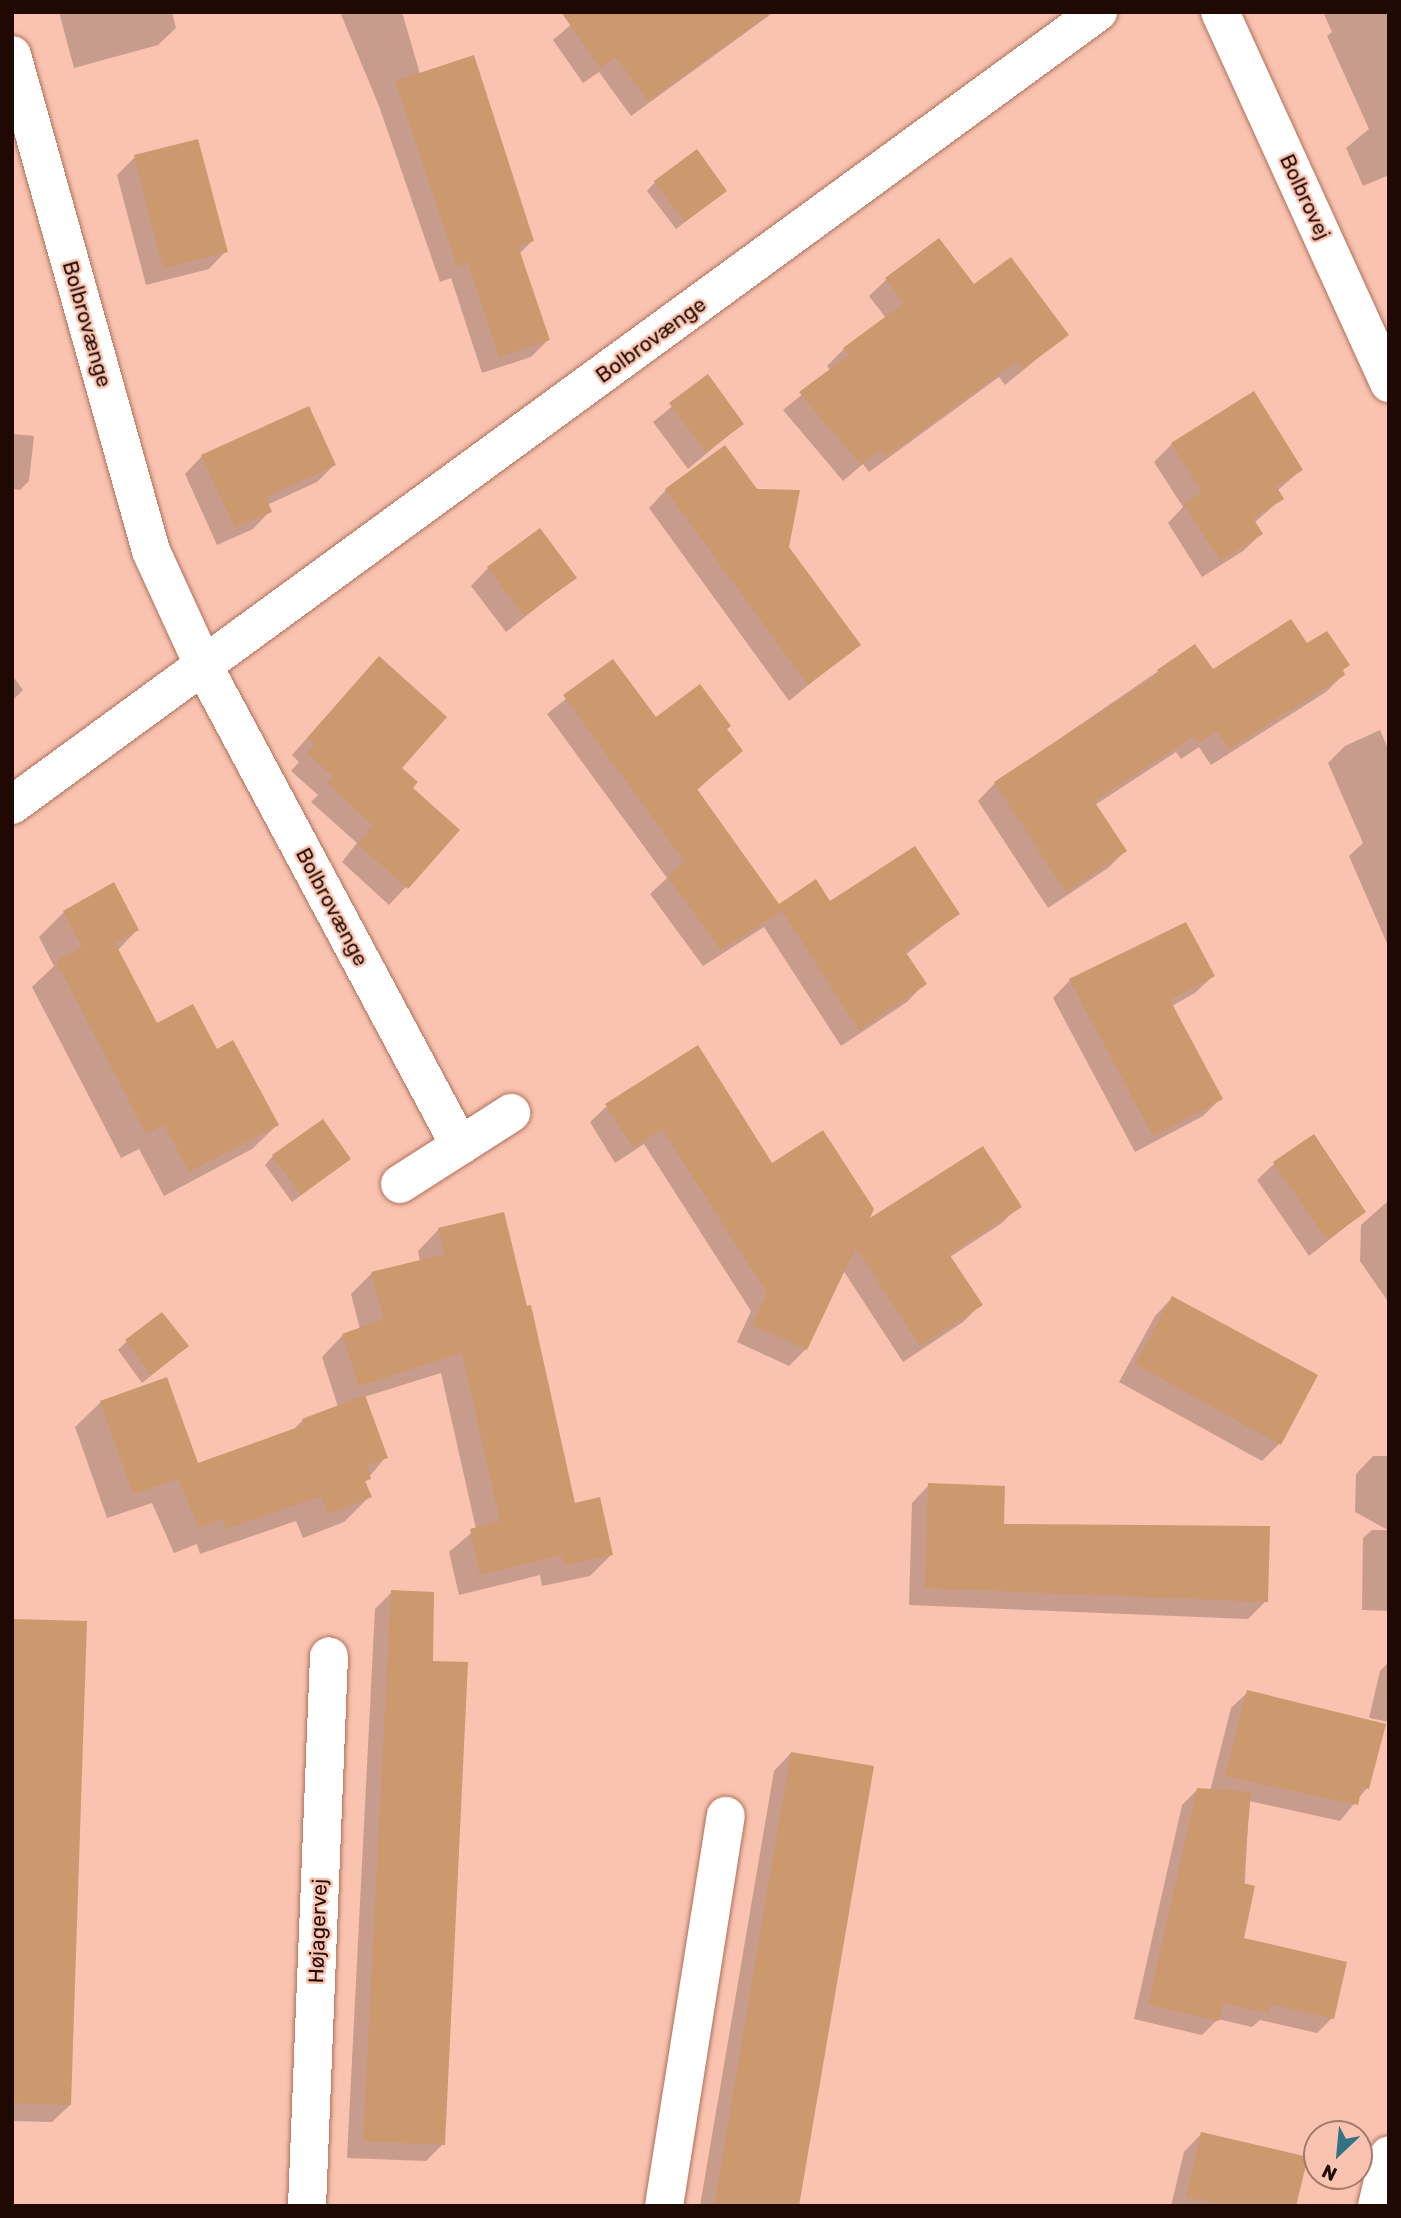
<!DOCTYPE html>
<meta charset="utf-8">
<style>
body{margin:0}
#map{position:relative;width:1401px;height:2218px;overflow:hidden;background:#f9c3b0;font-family:Rubik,sans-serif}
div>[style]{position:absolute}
.shadow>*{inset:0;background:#0003}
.building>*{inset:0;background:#cc986d}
.roads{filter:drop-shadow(0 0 2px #ae705a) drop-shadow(0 0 2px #ae705a)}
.minor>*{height:38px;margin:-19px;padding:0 19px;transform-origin:19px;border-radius:19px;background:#fff}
span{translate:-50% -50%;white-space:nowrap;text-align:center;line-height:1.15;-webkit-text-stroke:5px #f9c3b0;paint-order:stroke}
.street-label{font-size:21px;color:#200903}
.frame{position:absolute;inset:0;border:14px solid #200903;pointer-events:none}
.north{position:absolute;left:1303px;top:2120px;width:70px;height:70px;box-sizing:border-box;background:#f9c3b0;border:2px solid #a2796b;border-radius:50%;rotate:206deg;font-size:19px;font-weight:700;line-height:28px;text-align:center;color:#200903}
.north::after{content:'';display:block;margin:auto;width:24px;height:32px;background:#327386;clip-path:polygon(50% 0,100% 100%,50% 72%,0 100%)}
</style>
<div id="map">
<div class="shadow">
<div style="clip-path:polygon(59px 12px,172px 12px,176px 28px,158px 45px,74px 68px)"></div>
<div style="clip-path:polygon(340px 12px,402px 12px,420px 74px,532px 241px,519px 254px,548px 340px,531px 357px,482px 373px,451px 278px,440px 282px,379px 106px)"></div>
<div style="clip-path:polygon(586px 12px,774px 12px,631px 116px,599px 72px,583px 83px,553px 40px)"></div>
<div style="clip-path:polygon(1323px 12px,1389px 12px,1389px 175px,1363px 186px,1346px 148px,1369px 129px,1327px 36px,1332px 32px)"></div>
<div style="clip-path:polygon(135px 157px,226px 251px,209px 269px,146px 285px,117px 175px)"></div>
<div style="clip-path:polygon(655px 182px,725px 191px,676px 229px,647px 191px)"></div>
<div style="clip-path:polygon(887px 279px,974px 286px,1066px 335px,1005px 385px,999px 377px,869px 472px,863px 464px,843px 481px,783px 410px,831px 371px,827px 366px,844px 349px,886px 318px,869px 296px)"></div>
<div style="clip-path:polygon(708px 377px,742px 424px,688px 469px,653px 422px)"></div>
<div style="clip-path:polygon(12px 434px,34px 436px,29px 481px,20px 490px,12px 489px)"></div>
<div style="clip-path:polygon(1172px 444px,1301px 470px,1277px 491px,1281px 499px,1254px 523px,1261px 534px,1243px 551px,1202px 577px,1168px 523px,1183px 507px,1154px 462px)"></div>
<div style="clip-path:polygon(202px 456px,334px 465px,317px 482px,267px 505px,270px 511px,253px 529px,217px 545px,185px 474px)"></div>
<div style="clip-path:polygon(666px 490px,787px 547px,858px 644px,789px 701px,649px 508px)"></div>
<div style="clip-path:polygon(488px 568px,575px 577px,506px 632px,471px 586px)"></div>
<div style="clip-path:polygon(1306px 645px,1343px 675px,1326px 692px,1211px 765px,1199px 747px,1181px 759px,1176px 752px,1095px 805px,1125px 851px,1108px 868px,1048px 908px,978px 801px,995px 783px,1195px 646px,1212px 671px)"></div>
<div style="clip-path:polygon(612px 662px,655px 719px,725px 730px,740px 751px,696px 791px,778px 906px,830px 904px,958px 914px,905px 955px,924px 984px,907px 1002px,841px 1046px,764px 927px,703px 966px,650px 894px,667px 878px,547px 714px)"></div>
<div style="clip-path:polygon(12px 675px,23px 690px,12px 701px)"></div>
<div style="clip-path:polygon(362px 676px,410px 788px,458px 831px,389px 905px,342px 862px,357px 843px,311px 802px,318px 795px,291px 771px,299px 762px,292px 755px)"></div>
<div style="clip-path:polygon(1380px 730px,1389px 751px,1389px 948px,1349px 856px,1363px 843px,1328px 763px,1345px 746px)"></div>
<div style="clip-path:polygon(64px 912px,137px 930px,117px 951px,156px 1025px,217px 1051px,277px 1125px,252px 1149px,164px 1196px,139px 1149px,121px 1158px,32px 987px,54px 966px,39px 937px)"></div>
<div style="clip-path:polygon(1213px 976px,1195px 993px,1172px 1006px,1221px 1098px,1203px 1116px,1135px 1152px,1053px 998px,1070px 980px)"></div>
<div style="clip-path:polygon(607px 1106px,772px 1165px,866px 1223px,1019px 1206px,1002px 1223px,950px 1257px,980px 1305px,963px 1322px,903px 1362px,843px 1270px,806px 1349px,789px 1366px,737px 1342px,751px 1311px,644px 1144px,615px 1163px,590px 1122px)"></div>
<div style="clip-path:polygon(273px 1156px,349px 1159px,292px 1202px,265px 1165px)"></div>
<div style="clip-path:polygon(1275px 1163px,1364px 1212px,1309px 1256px,1257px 1180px)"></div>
<div style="clip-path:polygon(1389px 1200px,1389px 1303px,1360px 1261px,1361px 1225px)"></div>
<div style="clip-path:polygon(439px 1229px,574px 1505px,611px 1555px,590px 1576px,542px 1586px,540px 1575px,459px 1595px,449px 1552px,476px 1529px,441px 1373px,364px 1397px,385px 1458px,364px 1483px,370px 1496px,344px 1522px,303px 1538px,296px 1521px,200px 1554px,197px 1544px,174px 1553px,152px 1503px,107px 1518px,75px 1427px,101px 1402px,197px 1465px,292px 1431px,303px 1420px,338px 1407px,322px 1357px,343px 1335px,360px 1329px,351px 1294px,372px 1273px,420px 1261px,418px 1251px)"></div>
<div style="clip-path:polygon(1172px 1298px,1279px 1444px,1262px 1461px,1119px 1382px,1155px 1316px)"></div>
<div style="clip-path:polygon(126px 1342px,178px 1354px,142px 1383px,118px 1350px)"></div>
<div style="clip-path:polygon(1373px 1456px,1389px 1456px,1389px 1611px,1362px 1610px,1363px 1538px,1372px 1530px,1388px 1530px,1355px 1512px,1356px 1474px)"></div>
<div style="clip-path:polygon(929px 1485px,1002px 1525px,1266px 1601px,1248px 1619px,909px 1605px,912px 1503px)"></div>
<div style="clip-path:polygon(392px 1592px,431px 1662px,443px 2144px,426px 2161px,347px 2158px,375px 1609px)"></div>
<div style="clip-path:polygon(12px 1621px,70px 2105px,52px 2122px,12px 2121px)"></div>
<div style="clip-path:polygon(1388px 1663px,1389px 1663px,1389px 1722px,1369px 1718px,1380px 1671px)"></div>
<div style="clip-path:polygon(1248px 1692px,1367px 1788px,1340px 1821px,1249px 1801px,1242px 1940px,1332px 2018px,1317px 2033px,1260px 2020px,1252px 2027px,1218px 2019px,1202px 2035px,1134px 2019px,1182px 1805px,1197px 1790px,1210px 1791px,1231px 1708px)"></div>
<div style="clip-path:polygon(791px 1753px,797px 2206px,700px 2206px,774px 1771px)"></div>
<div style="clip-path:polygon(1201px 2134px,1295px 2206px,1171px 2206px,1184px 2152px)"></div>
</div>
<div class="building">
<div style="clip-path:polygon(561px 12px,772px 12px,648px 101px,616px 57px,600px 68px)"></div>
<div style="clip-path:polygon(474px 55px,534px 241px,518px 246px,550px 340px,499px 357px,468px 262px,457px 266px,395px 81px)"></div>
<div style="clip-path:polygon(198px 139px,228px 252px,163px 268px,134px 155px)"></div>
<div style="clip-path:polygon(697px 149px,727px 191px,685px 222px,654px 181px)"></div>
<div style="clip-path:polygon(939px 238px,974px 284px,1011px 257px,1069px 335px,1023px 369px,1017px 361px,887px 456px,881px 449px,861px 465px,799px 392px,849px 355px,843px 348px,904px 303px,885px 278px)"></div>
<div style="clip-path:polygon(708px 374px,744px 424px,706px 452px,669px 403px)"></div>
<div style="clip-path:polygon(1254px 391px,1303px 470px,1276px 486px,1284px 499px,1253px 518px,1263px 534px,1220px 561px,1184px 504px,1202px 492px,1171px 443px)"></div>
<div style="clip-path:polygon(309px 406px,336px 465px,266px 497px,272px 512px,235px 528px,201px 455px)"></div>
<div style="clip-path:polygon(725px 445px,757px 489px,800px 490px,789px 547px,861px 645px,808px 685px,665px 489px)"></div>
<div style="clip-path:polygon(540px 528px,577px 578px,524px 616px,487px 567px)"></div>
<div style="clip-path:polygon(1291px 619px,1307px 643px,1327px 631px,1350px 665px,1343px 670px,1345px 675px,1229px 749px,1217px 731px,1199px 743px,1194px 736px,1094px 801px,1127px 851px,1066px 892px,994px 782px,1159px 674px,1157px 670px,1195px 644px,1213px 669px)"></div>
<div style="clip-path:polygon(379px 656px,447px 717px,402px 768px,418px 782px,413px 788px,460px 830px,408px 889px,358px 844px,373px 825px,327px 783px,334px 777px,307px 753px,315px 744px,308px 737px)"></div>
<div style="clip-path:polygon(613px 659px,656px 717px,700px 684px,731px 726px,727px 729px,743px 751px,697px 789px,779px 904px,816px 879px,830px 901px,915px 846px,960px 914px,905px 951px,927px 984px,859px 1030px,782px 911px,721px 950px,667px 876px,685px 862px,563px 695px)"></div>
<div style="clip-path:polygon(114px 882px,139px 930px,115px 943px,157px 1023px,193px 1004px,217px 1049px,233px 1040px,279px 1125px,189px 1172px,164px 1125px,146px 1134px,56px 961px,82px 947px,63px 911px)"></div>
<div style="clip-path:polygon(1186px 922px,1215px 976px,1170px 1000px,1223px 1099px,1153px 1136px,1069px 979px)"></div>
<div style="clip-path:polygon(698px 1045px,772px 1163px,823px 1130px,874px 1209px,870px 1218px,983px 1146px,1022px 1207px,949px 1254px,983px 1305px,920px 1346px,856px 1247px,807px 1350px,752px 1325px,767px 1293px,662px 1129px,633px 1148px,605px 1104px)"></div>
<div style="clip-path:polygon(323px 1119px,351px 1159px,301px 1195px,272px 1155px)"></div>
<div style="clip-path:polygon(1314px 1134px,1366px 1212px,1327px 1240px,1273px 1162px)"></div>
<div style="clip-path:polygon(504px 1212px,527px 1306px,531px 1305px,575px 1503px,600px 1497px,613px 1555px,564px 1565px,561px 1555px,480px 1575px,470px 1529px,500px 1521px,462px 1353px,359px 1386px,342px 1334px,384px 1319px,371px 1272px,445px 1254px,438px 1228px)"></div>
<div style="clip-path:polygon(1172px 1296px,1318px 1375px,1281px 1445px,1135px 1364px)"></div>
<div style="clip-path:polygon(162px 1312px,189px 1346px,151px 1375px,125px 1340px)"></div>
<div style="clip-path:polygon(167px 1377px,198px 1463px,304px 1425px,302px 1419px,365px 1395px,388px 1458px,367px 1465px,371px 1479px,365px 1481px,372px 1497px,328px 1514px,321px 1496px,226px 1529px,222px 1519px,199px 1528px,178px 1479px,133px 1494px,100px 1401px)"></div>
<div style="clip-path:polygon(928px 1483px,1005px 1486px,1004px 1524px,1270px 1526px,1268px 1602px,925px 1588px)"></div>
<div style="clip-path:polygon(391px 1590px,434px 1592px,433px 1661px,468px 1662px,445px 2145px,363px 2141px)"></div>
<div style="clip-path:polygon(12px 1619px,87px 1621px,71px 2105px,12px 2103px)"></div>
<div style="clip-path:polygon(1247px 1690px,1386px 1724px,1369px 1789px,1362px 1787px,1358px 1805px,1225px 1776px)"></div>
<div style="clip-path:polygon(791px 1752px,874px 1766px,799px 2206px,714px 2206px)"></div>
<div style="clip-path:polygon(1197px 1788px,1251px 1792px,1243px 1883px,1255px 1886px,1244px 1938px,1347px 1962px,1334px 2019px,1271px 2004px,1269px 2013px,1223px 2003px,1219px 2021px,1148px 2005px)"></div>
<div style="clip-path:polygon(1201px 2132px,1308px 2157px,1296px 2206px,1227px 2206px,1186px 2197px)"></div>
</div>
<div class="roads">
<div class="minor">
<div style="left:1220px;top:12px;width:408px;rotate:65.5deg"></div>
<div style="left:12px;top:55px;width:515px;rotate:74.34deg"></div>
<div style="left:151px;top:551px;width:128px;rotate:65.4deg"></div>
<div style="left:204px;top:667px;width:543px;rotate:61.88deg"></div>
<div style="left:12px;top:805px;width:1345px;rotate:-36.14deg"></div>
<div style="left:400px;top:1184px;width:132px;rotate:-32.6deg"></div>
<div style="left:307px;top:2206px;width:550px;rotate:-87.71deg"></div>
<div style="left:664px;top:2206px;width:395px;rotate:-81deg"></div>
<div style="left:1377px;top:2206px;width:52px;rotate:-76.8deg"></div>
</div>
</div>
<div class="street-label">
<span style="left:1305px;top:197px;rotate:65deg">Bolbrovej</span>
<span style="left:87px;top:324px;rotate:74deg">Bolbrovænge</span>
<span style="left:651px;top:340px;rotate:-36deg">Bolbrovænge</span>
<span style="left:332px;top:907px;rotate:62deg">Bolbrovænge</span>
<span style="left:318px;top:1931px;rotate:-88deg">Højagervej</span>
</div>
<div class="frame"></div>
<div class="north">N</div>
</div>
